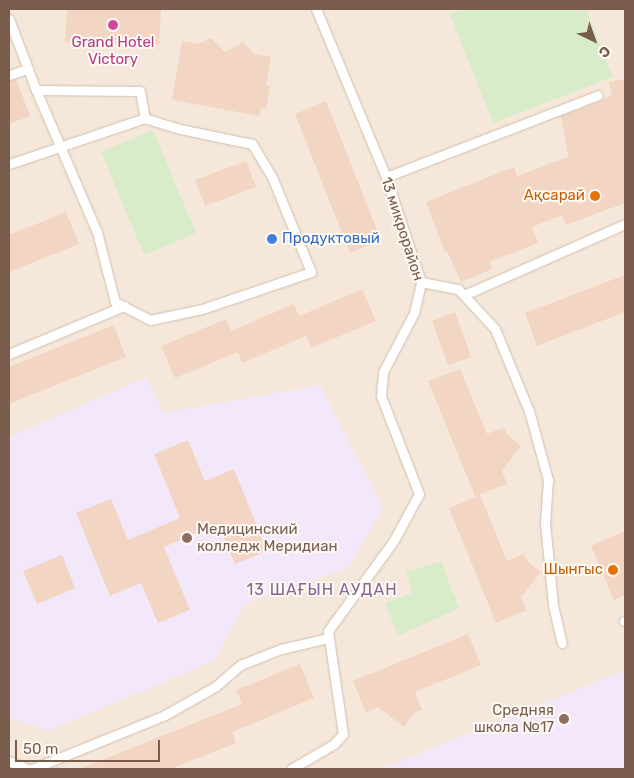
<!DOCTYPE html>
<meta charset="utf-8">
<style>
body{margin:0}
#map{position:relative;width:634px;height:778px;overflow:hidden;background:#fdf6ec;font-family:Rubik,sans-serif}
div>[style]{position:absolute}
.residential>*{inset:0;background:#f5e8da}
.education>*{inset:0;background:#f3e8fa}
.green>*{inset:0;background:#d8ecc9}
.building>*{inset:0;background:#f3d5c3}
.roads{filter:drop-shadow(0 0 1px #d1beb0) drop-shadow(0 0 1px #d1beb0)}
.service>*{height:9px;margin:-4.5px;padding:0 4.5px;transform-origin:4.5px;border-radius:4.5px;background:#fff}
.dots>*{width:14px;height:14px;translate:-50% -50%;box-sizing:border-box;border:2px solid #fffaf3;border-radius:50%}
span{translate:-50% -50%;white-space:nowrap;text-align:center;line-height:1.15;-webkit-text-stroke:4px #fffaf3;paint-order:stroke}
.hotel-label{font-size:15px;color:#b23c85}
.food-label{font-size:15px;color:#c56008}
.right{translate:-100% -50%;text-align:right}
.street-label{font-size:15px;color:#7a5c4d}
.shop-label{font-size:15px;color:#366cbe}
.left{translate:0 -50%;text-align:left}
.education-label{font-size:15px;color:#785e54}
.neighbourhood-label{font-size:16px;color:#846695;letter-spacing:1px}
.frame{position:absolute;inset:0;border:10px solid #7a5c4d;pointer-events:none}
.north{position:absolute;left:569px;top:15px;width:50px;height:50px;-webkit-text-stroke:4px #fffaf3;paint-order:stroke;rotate:138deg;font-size:14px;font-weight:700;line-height:20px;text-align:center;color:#7a5c4d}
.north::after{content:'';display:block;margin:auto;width:18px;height:22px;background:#7a5c4d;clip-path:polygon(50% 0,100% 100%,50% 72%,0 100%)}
.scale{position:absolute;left:15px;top:740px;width:145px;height:22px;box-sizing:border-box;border:2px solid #7a5c4d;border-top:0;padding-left:6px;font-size:15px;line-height:18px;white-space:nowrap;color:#7a5c4d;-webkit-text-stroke:4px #fffaf3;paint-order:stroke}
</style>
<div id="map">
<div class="residential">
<div style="clip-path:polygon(9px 9px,625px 9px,625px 769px,9px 769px)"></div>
</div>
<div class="education">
<div style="clip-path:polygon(147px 377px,163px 413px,320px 385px,383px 508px,348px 568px,245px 604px,214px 661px,48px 731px,9px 718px,9px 437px)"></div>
<div style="clip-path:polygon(625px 670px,625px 769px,381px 769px)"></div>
</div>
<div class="green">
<div style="clip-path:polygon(465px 9px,586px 9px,613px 77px,493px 123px,450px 14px)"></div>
<div style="clip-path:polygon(153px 130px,196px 233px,144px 255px,101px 152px)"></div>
<div style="clip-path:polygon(441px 561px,459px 608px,398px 636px,385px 603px,413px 593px,406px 572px)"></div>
</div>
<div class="building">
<div style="clip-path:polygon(67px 9px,161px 9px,159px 45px,65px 42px)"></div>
<div style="clip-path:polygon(211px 38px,225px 52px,243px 42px,254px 54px,271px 57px,266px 85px,270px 86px,266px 109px,261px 108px,260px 116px,172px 100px,182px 41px,198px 44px)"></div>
<div style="clip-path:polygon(16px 79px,30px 116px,9px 124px,9px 81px)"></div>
<div style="clip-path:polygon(625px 79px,625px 203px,566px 225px,562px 215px,532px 227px,538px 243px,489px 262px,492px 269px,461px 282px,447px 251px,445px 252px,426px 202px,514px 167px,517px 176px,568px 157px,561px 116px,601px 101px,612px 94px,608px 82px)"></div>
<div style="clip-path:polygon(326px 101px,381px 240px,350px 253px,295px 114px)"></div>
<div style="clip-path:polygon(246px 161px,256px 187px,205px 206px,195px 180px)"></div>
<div style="clip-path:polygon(66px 212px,79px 244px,9px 272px,9px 235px)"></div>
<div style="clip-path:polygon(625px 275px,625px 312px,537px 346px,525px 313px)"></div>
<div style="clip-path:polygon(362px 289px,376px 321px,311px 348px,306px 336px,242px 363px,238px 352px,175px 378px,161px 346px,226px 319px,231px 331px,294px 304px,299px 316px)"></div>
<div style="clip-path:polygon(455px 312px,471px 357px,448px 365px,432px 321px)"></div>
<div style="clip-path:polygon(114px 325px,126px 357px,9px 404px,9px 367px)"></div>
<div style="clip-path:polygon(460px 369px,487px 434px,504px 427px,507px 434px,521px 446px,502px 471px,507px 484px,475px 496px,428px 381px)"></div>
<div style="clip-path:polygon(188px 440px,205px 481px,234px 469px,267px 551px,235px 564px,218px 524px,164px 547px,190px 610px,158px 623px,141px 583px,110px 596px,76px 513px,111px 499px,128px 540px,180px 518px,154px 454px)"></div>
<div style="clip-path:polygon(480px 495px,507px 561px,524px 554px,527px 561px,541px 572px,521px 597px,527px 610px,496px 623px,449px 508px)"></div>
<div style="clip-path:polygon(625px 531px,625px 595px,614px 600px,591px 546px)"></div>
<div style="clip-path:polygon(62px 555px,75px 588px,37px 604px,23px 571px)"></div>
<div style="clip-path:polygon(468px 634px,481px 665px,415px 692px,422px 710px,415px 712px,404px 727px,378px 707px,366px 713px,353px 681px)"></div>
<div style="clip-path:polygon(300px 664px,314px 698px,232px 732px,236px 743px,170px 769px,79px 769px,242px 704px,236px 690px)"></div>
</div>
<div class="roads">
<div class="service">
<div style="left:9px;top:19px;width:76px;rotate:69.2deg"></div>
<div style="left:36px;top:90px;width:104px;rotate:0.6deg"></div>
<div style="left:140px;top:91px;width:27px;rotate:80deg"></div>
<div style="left:145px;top:118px;width:144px;rotate:161.3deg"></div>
<div style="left:9px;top:75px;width:20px;rotate:-18deg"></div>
<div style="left:36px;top:90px;width:155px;rotate:66.8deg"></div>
<div style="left:97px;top:232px;width:72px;rotate:75.6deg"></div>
<div style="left:115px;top:302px;width:39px;rotate:27deg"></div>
<div style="left:150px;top:320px;width:53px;rotate:-11.9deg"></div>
<div style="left:202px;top:309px;width:115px;rotate:-18.7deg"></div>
<div style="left:311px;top:272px;width:103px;rotate:-112.3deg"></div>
<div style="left:272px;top:177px;width:39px;rotate:-121deg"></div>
<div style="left:252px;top:144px;width:74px;rotate:-168.2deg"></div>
<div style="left:180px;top:129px;width:37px;rotate:-163deg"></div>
<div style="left:386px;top:177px;width:227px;rotate:-21.1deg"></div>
<div style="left:421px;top:282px;width:38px;rotate:11deg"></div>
<div style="left:458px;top:289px;width:54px;rotate:47.2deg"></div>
<div style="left:495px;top:329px;width:89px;rotate:67.5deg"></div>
<div style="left:529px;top:411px;width:72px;rotate:74.6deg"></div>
<div style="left:548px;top:480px;width:43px;rotate:94deg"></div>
<div style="left:545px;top:523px;width:82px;rotate:84.4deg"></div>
<div style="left:553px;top:605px;width:39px;rotate:77deg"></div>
<div style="left:464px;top:295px;width:176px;rotate:-23.8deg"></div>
<div style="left:9px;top:354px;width:125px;rotate:-22.7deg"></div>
<div style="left:624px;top:621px;width:1px"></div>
<div style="left:9px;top:761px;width:21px;rotate:23deg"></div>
<div style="left:32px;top:769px;width:144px;rotate:-22.1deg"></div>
<div style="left:165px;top:715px;width:59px;rotate:-29.6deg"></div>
<div style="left:216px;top:686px;width:32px;rotate:-41deg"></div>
<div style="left:240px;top:665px;width:44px;rotate:-21.3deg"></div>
<div style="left:281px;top:649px;width:48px;rotate:-13.2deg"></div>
<div style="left:291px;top:769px;width:50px;rotate:-30.2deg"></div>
<div style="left:334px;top:744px;width:13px;rotate:-48deg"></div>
<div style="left:343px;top:734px;width:104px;rotate:-98.3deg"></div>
<div style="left:328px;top:631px;width:112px;rotate:-54deg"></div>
<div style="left:394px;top:540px;width:52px;rotate:-61.5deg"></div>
<div style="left:419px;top:494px;width:105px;rotate:-111.2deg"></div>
<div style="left:381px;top:396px;width:24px;rotate:-85deg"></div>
<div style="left:383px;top:372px;width:67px;rotate:-62.3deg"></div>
<div style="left:414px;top:313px;width:32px;rotate:-77deg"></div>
<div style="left:421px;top:282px;width:111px;rotate:-108.4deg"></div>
<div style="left:386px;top:177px;width:182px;rotate:-112.6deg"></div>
</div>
</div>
<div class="dots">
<div style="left:113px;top:25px;background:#d1479c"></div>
<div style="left:595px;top:196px;background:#e8710a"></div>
<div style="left:272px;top:239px;background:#3f7fe0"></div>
<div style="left:187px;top:538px;background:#8d6e63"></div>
<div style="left:613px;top:570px;background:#e8710a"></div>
<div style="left:564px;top:719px;background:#8d6e63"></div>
</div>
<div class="hotel-label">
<span style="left:113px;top:51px">Grand Hotel<br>Victory</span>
</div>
<div class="food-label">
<span class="right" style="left:585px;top:196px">Ақсарай</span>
<span class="right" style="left:603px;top:570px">Шынгыс</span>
</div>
<div class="street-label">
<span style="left:402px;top:229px;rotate:72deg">13 микрорайон</span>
</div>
<div class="shop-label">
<span class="left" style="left:282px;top:239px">Продуктовый</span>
</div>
<div class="education-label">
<span class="left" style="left:197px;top:538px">Медицинский<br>колледж Меридиан</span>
<span class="right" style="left:554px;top:719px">Средняя<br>школа №17</span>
</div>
<div class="neighbourhood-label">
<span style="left:322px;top:590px">13 ШАҒЫН АУДАН</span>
</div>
<div class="frame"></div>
<div class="north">С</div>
<div class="scale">50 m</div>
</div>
